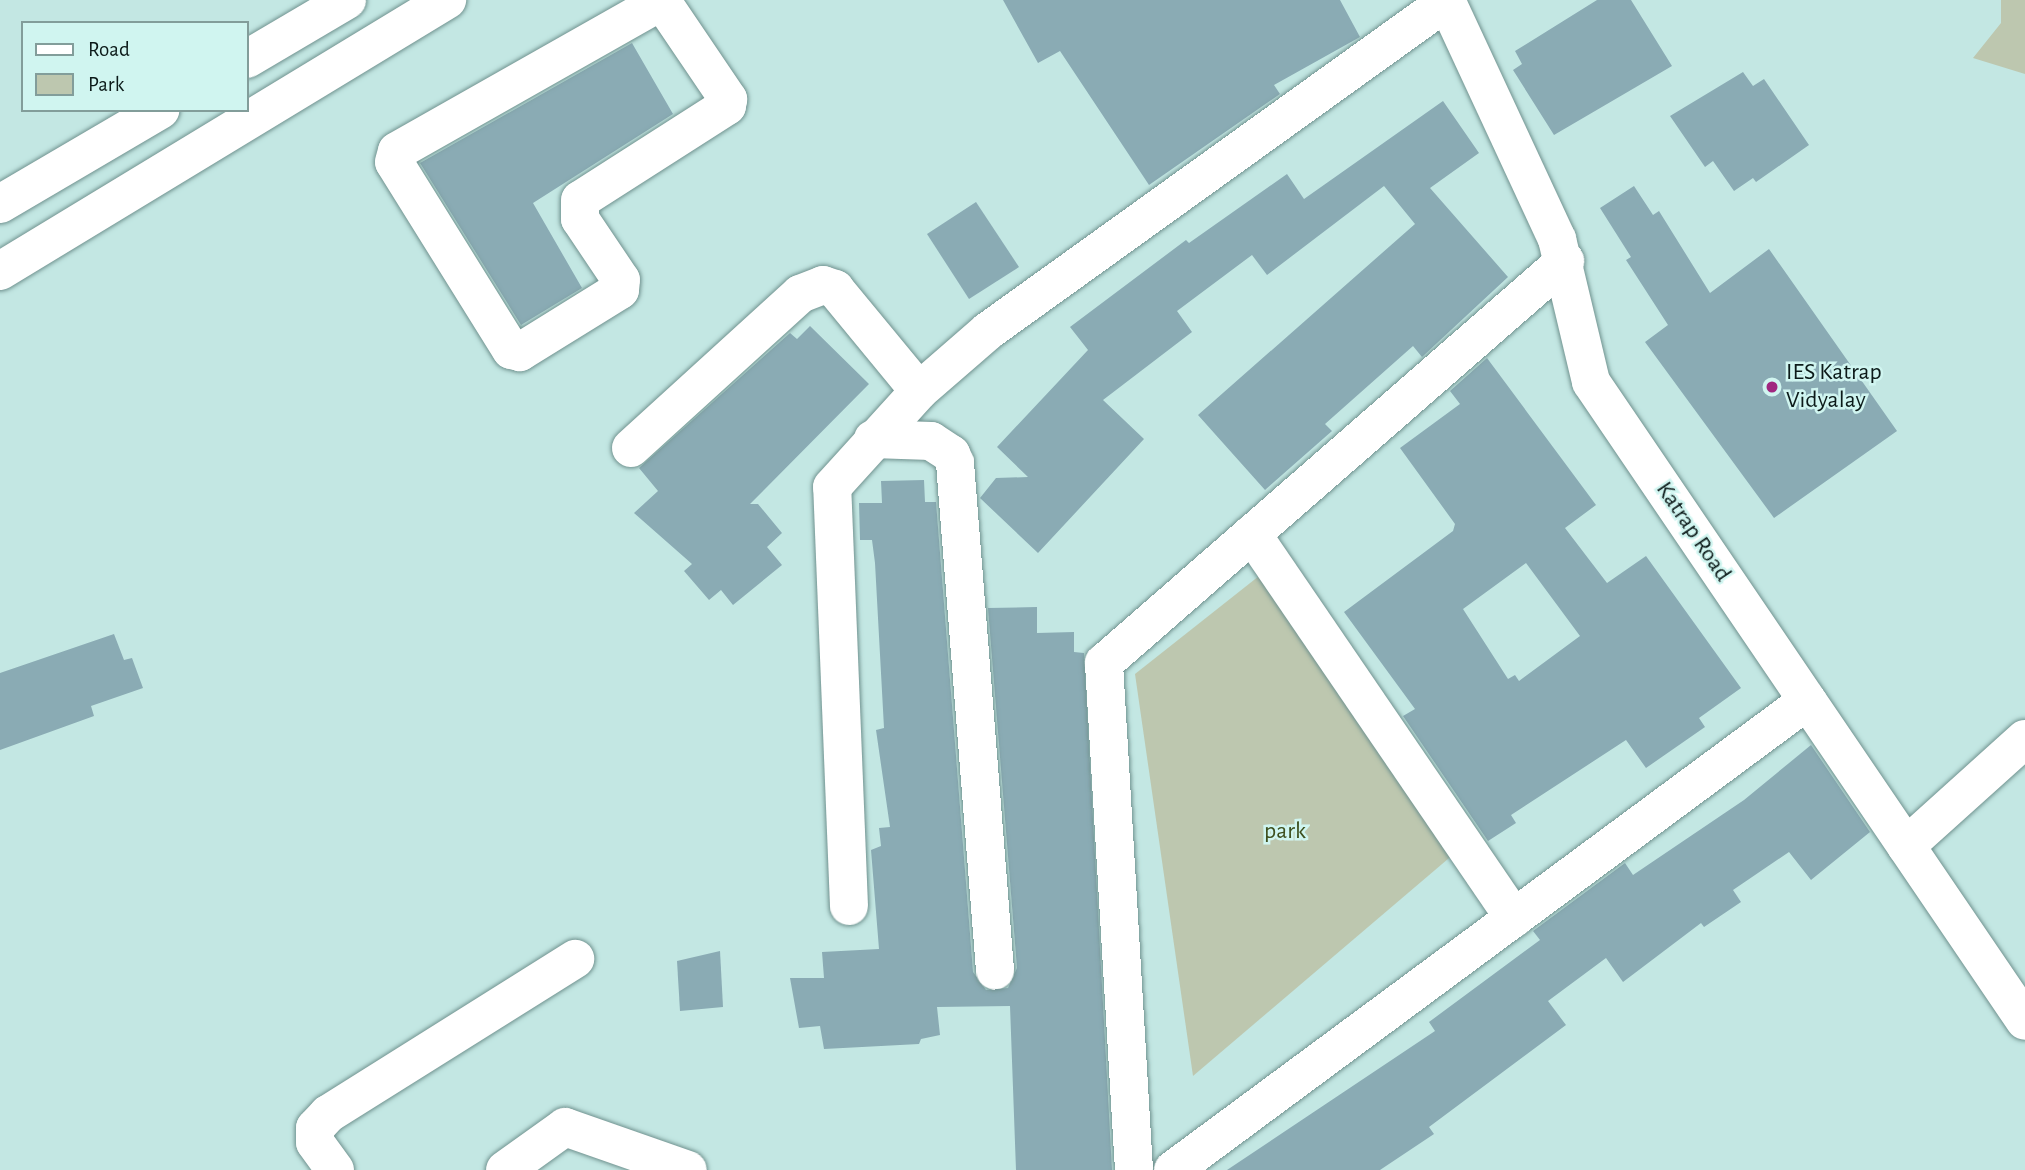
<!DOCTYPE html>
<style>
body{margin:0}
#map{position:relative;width:2025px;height:1170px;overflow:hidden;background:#c3e7e3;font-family:"Alegreya Sans",sans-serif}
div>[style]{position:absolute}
.green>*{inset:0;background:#bdc7af}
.building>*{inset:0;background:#8aabb4}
.roads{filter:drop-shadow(0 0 2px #70928f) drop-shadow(0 0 2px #70928f)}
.street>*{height:38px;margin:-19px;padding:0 19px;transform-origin:19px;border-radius:19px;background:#fff}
.secondary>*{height:38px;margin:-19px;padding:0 19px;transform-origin:19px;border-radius:19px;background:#fff}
.dots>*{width:19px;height:19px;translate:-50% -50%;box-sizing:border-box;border:4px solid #d0f5f0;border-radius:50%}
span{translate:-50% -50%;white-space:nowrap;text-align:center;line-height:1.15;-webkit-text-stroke:5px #d0f5f0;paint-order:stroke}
.poi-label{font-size:24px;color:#0c1a19}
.left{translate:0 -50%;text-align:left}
.street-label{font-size:24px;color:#0c1a19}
.park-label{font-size:24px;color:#3d4f1d}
.legend{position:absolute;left:21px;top:21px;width:228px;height:91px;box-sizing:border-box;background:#d0f5f0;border:2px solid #829d9a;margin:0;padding:9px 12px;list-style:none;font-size:21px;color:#0c1a19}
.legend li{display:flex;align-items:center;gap:14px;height:35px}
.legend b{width:35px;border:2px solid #829d9a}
</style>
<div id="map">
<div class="green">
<div style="clip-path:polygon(2001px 0,2025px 0,2025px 74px,1973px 58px,2001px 23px)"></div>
<div style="clip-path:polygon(1259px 576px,1455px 853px,1193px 1076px,1135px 674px)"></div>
</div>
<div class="building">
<div style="clip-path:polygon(1003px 0,1340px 0,1360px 37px,1274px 85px,1280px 94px,1149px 185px,1060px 51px,1038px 63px)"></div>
<div style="clip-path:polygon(1597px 0,1631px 0,1672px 66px,1554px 135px,1513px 70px,1522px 64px,1515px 51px)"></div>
<div style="clip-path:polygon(632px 43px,673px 114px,533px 203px,582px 288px,521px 325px,420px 163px)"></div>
<div style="clip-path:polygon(1743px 72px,1753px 86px,1764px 79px,1809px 145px,1756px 182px,1753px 178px,1734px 191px,1713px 161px,1705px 167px,1670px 116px)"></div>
<div style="clip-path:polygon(1443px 101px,1479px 153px,1430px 188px,1508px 277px,1422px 357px,1413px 346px,1325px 424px,1332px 431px,1265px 490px,1198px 415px,1415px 224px,1384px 186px,1267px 275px,1252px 255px,1177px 311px,1192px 332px,1103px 400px,1144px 439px,1038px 553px,980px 498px,996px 478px,1028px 477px,997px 447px,1088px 350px,1070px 327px,1186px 240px,1189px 243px,1287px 174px,1304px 199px)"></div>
<div style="clip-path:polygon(1634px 186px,1653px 215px,1659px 211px,1710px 293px,1769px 249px,1897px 431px,1774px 518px,1645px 342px,1668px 325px,1626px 260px,1631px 257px,1600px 208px)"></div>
<div style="clip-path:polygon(976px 202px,1019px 267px,969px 299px,927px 234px)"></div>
<div style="clip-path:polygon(810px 326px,869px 384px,750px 504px,758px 504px,782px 533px,767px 547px,782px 565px,733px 605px,721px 590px,709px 600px,684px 571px,692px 564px,634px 513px,658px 491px,639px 468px,790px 333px,797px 339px)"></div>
<div style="clip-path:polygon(evenodd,1487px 358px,1596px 505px,1565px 528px,1607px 583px,1646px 556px,1741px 688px,1699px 718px,1705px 727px,1646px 768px,1626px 740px,1511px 815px,1516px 823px,1488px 841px,1403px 716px,1415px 709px,1344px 612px,1453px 531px,1455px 524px,1400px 448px,1460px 404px,1450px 391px,1487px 358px,1526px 563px,1580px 636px,1519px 681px,1515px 675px,1508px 679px,1463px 609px,1526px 563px)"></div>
<div style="clip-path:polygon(924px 480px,925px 502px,936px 502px,973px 972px,986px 990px,1008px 988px,1017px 968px,988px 608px,1037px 607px,1037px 633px,1074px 632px,1074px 652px,1084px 653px,1112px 1170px,1016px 1170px,1010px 1006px,937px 1007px,940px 1035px,921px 1039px,919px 1044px,824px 1049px,820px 1026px,799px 1028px,790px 978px,824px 978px,822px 952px,879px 949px,871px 850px,881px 846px,879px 828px,890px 827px,876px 730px,884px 728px,875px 563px,872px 540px,860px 540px,859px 503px,882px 503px,881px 481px)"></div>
<div style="clip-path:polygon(114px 634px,124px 660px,132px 658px,143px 688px,91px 706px,94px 716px,0 750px,0 673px)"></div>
<div style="clip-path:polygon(1811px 745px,1870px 832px,1811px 880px,1789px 852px,1733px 890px,1741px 902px,1704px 927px,1701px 923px,1623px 982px,1606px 958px,1548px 1001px,1566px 1025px,1429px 1127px,1434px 1134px,1380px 1170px,1227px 1170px,1435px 1031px,1429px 1022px,1540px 940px,1533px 931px,1625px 863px,1633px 875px,1744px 800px)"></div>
<div style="clip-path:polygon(720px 951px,723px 1007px,680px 1011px,677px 961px)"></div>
</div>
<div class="roads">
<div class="street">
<div style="left:661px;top:0;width:120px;rotate:55.9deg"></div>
<div style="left:728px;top:99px;width:7px;rotate:98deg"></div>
<div style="left:727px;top:106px;width:174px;rotate:147.4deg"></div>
<div style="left:580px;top:200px;width:19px;rotate:90deg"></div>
<div style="left:580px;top:219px;width:73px;rotate:56.1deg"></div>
<div style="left:621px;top:280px;width:10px;rotate:96deg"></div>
<div style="left:620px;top:290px;width:118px;rotate:148.2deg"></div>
<div style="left:520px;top:352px;width:9px;rotate:-167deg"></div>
<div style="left:511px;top:350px;width:221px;rotate:-121.9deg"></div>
<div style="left:394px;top:162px;width:11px;rotate:-75deg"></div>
<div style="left:397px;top:151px;width:305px;rotate:-29.5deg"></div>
<div style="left:1446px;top:0;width:264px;rotate:65.1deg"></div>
<div style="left:1557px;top:239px;width:147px;rotate:76.6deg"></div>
<div style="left:1591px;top:382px;width:772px;rotate:55.82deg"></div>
<div style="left:873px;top:439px;width:58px;rotate:2deg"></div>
<div style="left:931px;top:441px;width:24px;rotate:33deg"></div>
<div style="left:951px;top:454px;width:10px;rotate:66deg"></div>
<div style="left:955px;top:463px;width:509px;rotate:85.49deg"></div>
<div style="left:631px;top:448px;width:229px;rotate:-42.3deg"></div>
<div style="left:800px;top:294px;width:25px;rotate:-21deg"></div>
<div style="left:823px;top:285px;width:13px;rotate:18deg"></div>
<div style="left:835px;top:289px;width:132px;rotate:50.5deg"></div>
<div style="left:1252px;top:534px;width:465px;rotate:55.7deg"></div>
<div style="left:1906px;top:846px;width:160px;rotate:-42deg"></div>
<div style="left:849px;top:906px;width:419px;rotate:-92.3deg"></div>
<div style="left:832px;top:487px;width:130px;rotate:-47.8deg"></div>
<div style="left:919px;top:391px;width:91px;rotate:-41deg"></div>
<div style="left:988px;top:331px;width:564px;rotate:-35.69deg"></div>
<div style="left:335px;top:1170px;width:34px;rotate:-126deg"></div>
<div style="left:315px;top:1142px;width:14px;rotate:-90deg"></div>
<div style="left:315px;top:1128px;width:19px;rotate:-47deg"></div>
<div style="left:328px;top:1114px;width:292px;rotate:-32.1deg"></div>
<div style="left:505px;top:1170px;width:74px;rotate:-35.6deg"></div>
<div style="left:565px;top:1127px;width:130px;rotate:19.3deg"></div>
<div style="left:1134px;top:1170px;width:508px;rotate:-93.39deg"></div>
<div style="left:1104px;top:663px;width:612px;rotate:-41.09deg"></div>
<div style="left:1173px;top:1170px;width:789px;rotate:-36.49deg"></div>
</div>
<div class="secondary">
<div style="left:247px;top:59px;width:116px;rotate:-30.5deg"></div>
<div style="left:0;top:204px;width:186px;rotate:-30.4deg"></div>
<div style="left:0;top:271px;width:523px;rotate:-31.23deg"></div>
</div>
</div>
<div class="dots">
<div style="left:1772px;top:387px;background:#a02880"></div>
</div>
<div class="poi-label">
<span class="left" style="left:1786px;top:387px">IES Katrap<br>Vidyalay</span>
</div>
<div class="street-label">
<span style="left:1693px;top:532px;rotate:56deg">Katrap Road</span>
</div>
<div class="park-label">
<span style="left:1285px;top:832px">park</span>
</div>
<ul class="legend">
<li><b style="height:9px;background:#fff"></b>Road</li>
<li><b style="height:19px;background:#bdc7af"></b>Park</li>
</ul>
</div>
